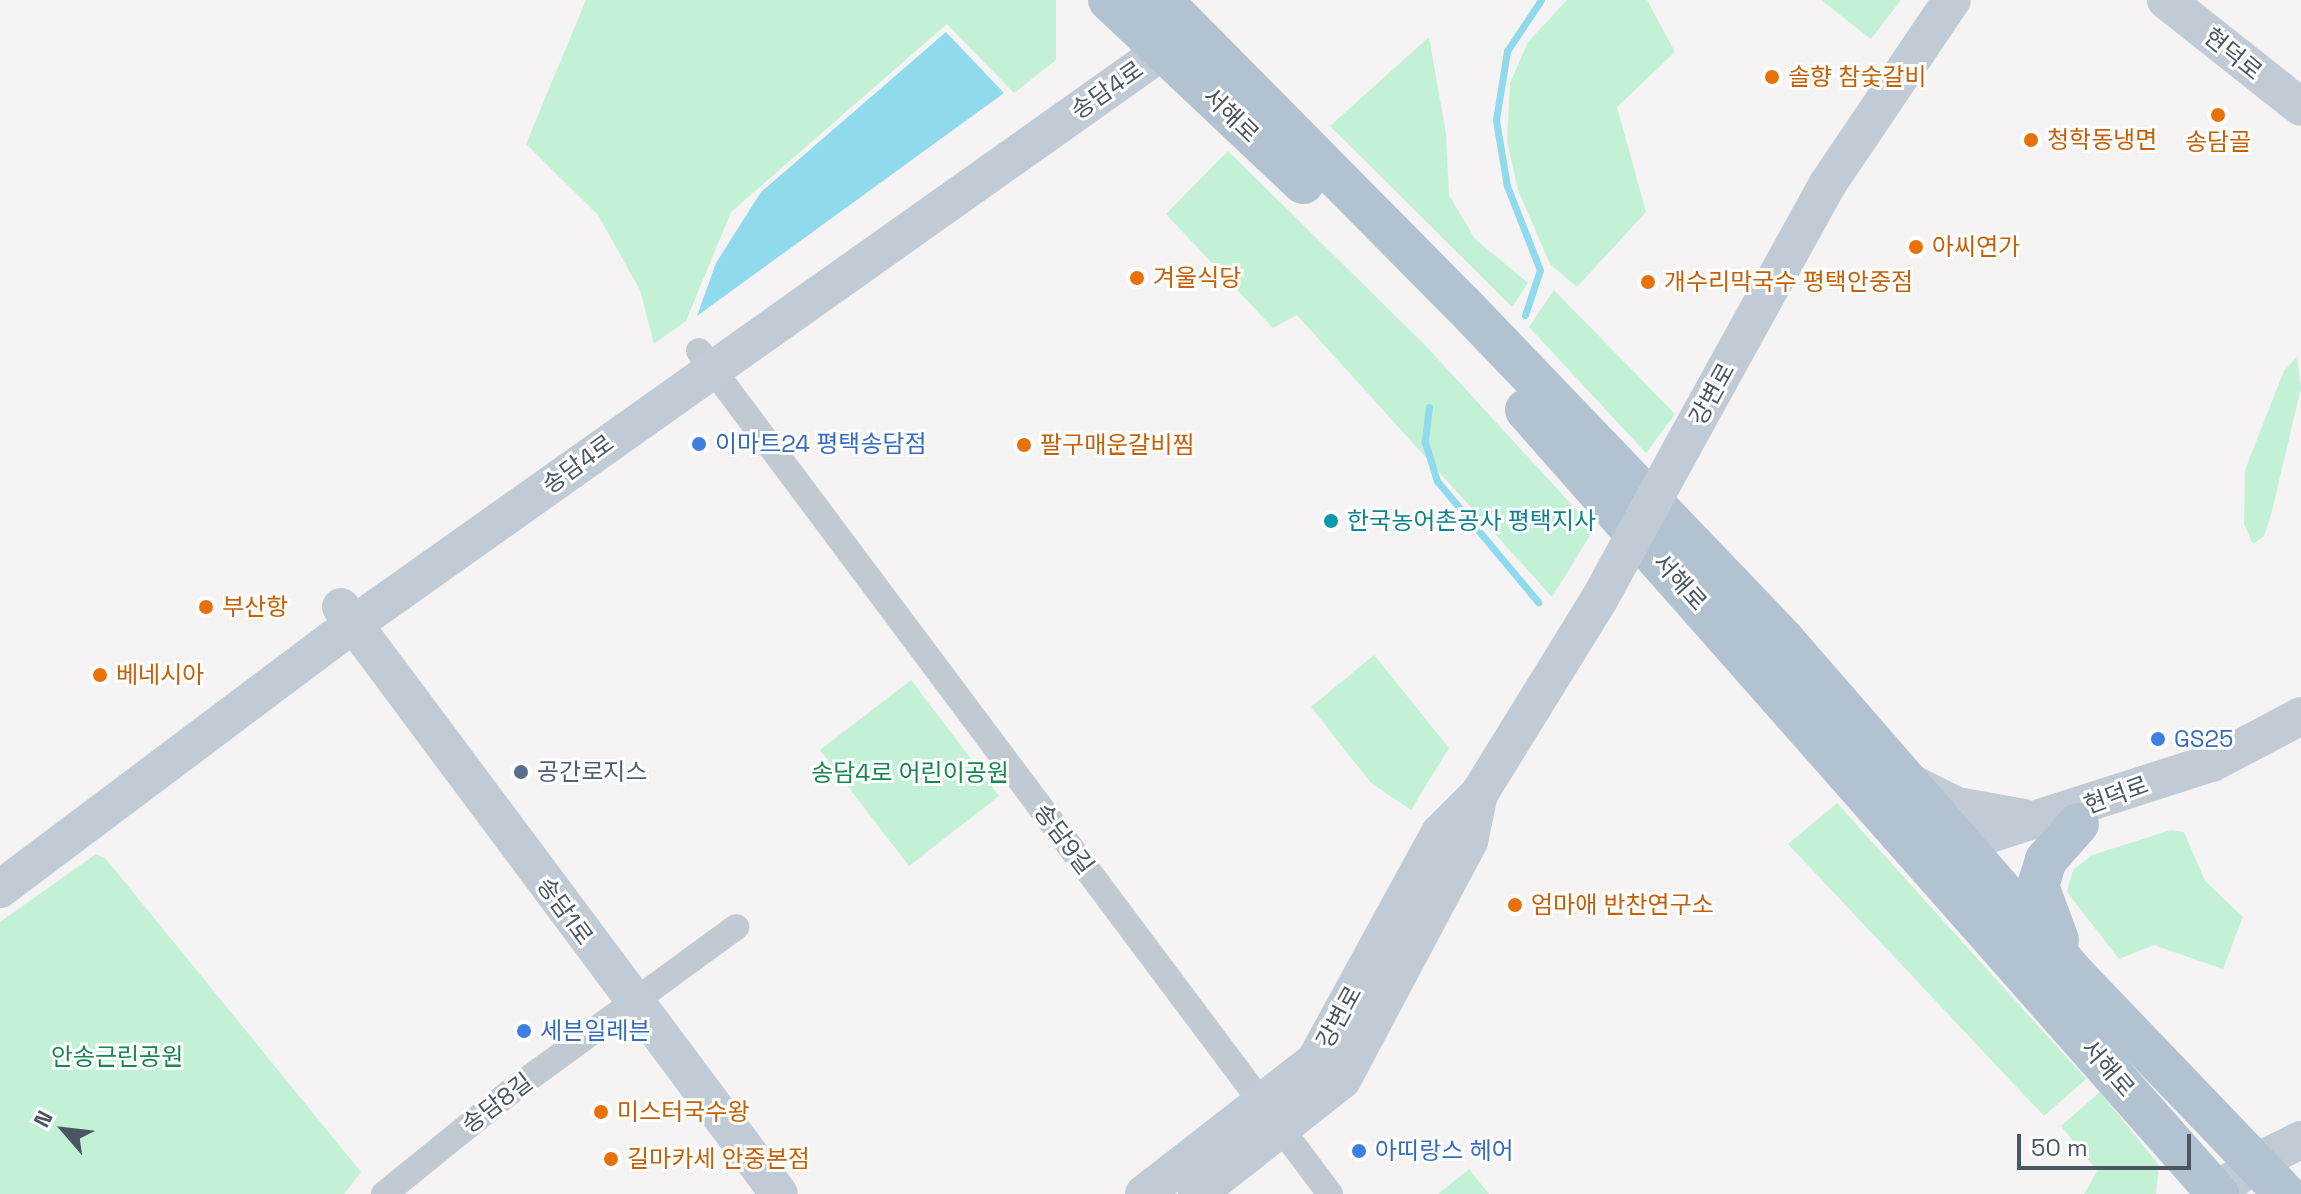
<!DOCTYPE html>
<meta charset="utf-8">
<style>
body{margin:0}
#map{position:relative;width:2301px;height:1194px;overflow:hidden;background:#f5f3f3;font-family:"Space Grotesk","Noto Sans KR",sans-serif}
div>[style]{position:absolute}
.green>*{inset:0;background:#c3f1d5}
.water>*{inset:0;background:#90daee}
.stream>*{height:7px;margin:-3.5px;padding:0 3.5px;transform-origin:3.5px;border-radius:3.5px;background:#90daee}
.street>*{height:26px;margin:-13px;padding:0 13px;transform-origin:13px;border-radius:13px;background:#c1cad2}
.secondary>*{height:38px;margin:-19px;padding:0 19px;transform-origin:19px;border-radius:19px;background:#c1cbd6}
.primary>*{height:42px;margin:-21px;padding:0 21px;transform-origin:21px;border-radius:21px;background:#b3c2d1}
.secondary-bridge>*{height:38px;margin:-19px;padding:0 19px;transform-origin:19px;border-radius:19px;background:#c1cbd6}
.dots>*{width:22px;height:22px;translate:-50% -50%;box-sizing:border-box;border:4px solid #fff;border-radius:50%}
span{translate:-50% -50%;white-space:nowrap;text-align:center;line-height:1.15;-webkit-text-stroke:6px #fff;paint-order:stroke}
.street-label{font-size:24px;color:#4a5661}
.food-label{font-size:24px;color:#c56008}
.left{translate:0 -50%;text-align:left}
.shop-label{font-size:24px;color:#366cbe}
.culture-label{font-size:24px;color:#0d838f}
.service-label{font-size:24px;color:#4e5e75}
.park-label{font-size:24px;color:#17864f}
.north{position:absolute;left:24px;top:1090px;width:80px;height:80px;-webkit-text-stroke:6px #fff;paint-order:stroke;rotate:298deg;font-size:22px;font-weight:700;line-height:32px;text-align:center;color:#4a5661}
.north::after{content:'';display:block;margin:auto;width:28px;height:36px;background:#4a5661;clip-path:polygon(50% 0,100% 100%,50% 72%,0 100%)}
.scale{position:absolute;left:2017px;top:1134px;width:174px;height:36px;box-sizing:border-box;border:4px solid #4a5661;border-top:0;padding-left:10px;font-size:24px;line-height:28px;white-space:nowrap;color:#4a5661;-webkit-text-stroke:6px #fff;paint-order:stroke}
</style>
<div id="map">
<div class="green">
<div style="clip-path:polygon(586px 0,1056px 0,1056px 60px,1014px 93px,947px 24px,731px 212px,686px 321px,654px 344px,640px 290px,598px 215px,526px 144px)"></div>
<div style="clip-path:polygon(1567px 0,1647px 0,1675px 52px,1617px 107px,1646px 212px,1577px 287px,1550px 264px,1518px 190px,1507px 141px,1510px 83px,1528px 42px)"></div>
<div style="clip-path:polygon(1821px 0,1901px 0,1871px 39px)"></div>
<div style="clip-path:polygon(1429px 37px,1446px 134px,1449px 195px,1475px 239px,1528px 283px,1512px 307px,1330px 126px)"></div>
<div style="clip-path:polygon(1228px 151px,1425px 345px,1594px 529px,1552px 597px,1297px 315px,1273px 328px,1166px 214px)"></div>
<div style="clip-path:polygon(1554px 290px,1675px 414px,1646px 453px,1529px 327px)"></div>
<div style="clip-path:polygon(2297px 357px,2301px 388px,2271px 515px,2264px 536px,2253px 544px,2244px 524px,2245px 470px,2284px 371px)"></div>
<div style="clip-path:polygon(1374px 655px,1449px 748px,1411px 810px,1371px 783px,1311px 707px)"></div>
<div style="clip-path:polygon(911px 680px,999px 796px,909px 866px,820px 750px)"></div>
<div style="clip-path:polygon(1837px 803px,2086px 1079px,2044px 1116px,1788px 844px)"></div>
<div style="clip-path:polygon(2171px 830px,2184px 832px,2205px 881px,2243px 917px,2223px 969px,2154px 945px,2119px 959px,2067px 892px,2073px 870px,2092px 855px)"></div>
<div style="clip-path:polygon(96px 854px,106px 859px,361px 1172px,344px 1194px,0 1194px,0 922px)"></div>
<div style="clip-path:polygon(2100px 1092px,2159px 1165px,2156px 1194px,2084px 1194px,2097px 1171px,2061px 1126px)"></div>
<div style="clip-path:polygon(1469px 1169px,1489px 1194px,1438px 1194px)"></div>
</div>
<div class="water">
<div style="clip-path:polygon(946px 32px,1004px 93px,697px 316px,716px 263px,761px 192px)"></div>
</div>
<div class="stream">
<div style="left:1525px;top:315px;width:47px;rotate:-71.6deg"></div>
<div style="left:1540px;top:270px;width:90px;rotate:-111.4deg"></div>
<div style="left:1507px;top:186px;width:67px;rotate:-99.5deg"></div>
<div style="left:1496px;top:120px;width:70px;rotate:-80.9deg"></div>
<div style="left:1507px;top:51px;width:61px;rotate:-56.3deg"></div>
<div style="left:1429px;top:407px;width:35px;rotate:97deg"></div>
<div style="left:1425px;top:442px;width:41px;rotate:72.9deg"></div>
<div style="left:1437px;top:481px;width:158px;rotate:50.1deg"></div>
</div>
<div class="street">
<div style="left:699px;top:351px;width:1053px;rotate:53.18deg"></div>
<div style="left:384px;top:1194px;width:162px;rotate:-39deg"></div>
<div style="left:510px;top:1092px;width:280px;rotate:-36.1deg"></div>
</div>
<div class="secondary">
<div style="left:2166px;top:0;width:172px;rotate:38.4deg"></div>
<div style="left:1683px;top:446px;width:298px;rotate:-61.1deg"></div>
<div style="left:1827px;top:185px;width:223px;rotate:-56deg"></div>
<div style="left:341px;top:607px;width:732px;rotate:53.27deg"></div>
<div style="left:1909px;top:782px;width:54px;rotate:26.6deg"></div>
<div style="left:1957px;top:806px;width:68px;rotate:10.2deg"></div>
<div style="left:1934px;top:852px;width:292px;rotate:-17.8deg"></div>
<div style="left:2212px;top:763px;width:101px;rotate:-27.8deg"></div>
<div style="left:0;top:889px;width:416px;rotate:-36.9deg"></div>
<div style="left:333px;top:639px;width:1019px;rotate:-35.33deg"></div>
<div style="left:1144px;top:1194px;width:217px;rotate:-37.9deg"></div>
<div style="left:1315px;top:1061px;width:260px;rotate:-61.3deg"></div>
<div style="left:1440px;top:833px;width:55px;rotate:-45deg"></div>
<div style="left:1479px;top:794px;width:228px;rotate:-58.3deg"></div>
<div style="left:1197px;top:1194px;width:184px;rotate:-38.2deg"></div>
<div style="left:1342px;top:1080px;width:271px;rotate:-62deg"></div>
<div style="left:1469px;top:841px;width:48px;rotate:-78deg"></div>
<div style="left:2215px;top:1194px;width:52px;rotate:-38deg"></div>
<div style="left:2256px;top:1162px;width:50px;rotate:-26.1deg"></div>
</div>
<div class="primary">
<div style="left:1109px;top:0;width:267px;rotate:43.3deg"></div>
<div style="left:1161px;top:0;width:429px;rotate:45.3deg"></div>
<div style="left:1463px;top:305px;width:463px;rotate:46.2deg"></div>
<div style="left:1783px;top:639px;width:448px;rotate:49deg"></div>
<div style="left:2077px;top:977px;width:301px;rotate:46.2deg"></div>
<div style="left:1526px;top:410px;width:1046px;rotate:48.57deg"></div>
<div style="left:2058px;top:940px;width:58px;rotate:-110.3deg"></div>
<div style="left:2038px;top:886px;width:27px;rotate:-73deg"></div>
<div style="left:2046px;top:860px;width:48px;rotate:-48.4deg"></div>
</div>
<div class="secondary-bridge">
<div style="left:1599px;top:600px;width:175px;rotate:-61.4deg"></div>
</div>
<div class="dots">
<div style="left:1772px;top:77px;background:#e8710a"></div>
<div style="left:2218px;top:115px;background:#e8710a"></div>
<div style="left:2031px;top:140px;background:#e8710a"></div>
<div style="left:1916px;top:247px;background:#e8710a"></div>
<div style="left:1137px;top:278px;background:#e8710a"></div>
<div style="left:1648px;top:282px;background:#e8710a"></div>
<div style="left:699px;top:444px;background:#3f7fe0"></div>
<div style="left:1024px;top:445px;background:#e8710a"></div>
<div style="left:1331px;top:521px;background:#0f9aa8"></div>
<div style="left:206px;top:607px;background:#e8710a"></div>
<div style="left:100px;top:675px;background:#e8710a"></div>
<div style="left:2158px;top:739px;background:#3f7fe0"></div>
<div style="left:521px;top:772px;background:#5c6f8a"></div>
<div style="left:1515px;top:905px;background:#e8710a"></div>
<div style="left:524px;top:1031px;background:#3f7fe0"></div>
<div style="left:601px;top:1112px;background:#e8710a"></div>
<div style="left:1359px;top:1151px;background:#3f7fe0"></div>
<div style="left:611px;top:1159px;background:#e8710a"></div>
</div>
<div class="street-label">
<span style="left:2233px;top:54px;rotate:39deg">현덕로</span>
<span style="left:1107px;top:90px;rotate:-35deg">송담4로</span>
<span style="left:1231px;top:115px;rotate:44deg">서해로</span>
<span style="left:1712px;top:394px;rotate:-61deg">강변로</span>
<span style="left:578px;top:464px;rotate:-36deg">송담4로</span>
<span style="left:1680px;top:582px;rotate:48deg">서해로</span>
<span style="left:2116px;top:795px;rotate:-20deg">현덕로</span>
<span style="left:1064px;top:839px;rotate:53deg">송담9길</span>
<span style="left:565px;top:911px;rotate:54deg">송담1로</span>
<span style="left:1339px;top:1017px;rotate:-61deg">강변로</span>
<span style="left:2108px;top:1068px;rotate:49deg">서해로</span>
<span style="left:497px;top:1103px;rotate:-37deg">송담8길</span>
</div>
<div class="food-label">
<span class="left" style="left:1788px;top:77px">솔향 참숯갈비</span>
<span class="left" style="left:2047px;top:140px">청학동냉면</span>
<span style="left:2218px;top:142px">송담골</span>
<span class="left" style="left:1932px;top:247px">아씨연가</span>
<span class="left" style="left:1153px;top:278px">겨울식당</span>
<span class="left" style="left:1664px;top:282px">개수리막국수 평택안중점</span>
<span class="left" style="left:1040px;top:445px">팔구매운갈비찜</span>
<span class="left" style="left:222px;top:607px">부산항</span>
<span class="left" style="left:116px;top:675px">베네시아</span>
<span class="left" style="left:1531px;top:905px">엄마애 반찬연구소</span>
<span class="left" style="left:617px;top:1112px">미스터국수왕</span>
<span class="left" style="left:627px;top:1159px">길마카세 안중본점</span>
</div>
<div class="shop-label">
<span class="left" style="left:715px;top:444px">이마트24 평택송담점</span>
<span class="left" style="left:2174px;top:739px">GS25</span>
<span class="left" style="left:540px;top:1031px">세븐일레븐</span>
<span class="left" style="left:1375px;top:1151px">아띠랑스 헤어</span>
</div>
<div class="culture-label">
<span class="left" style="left:1347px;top:521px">한국농어촌공사 평택지사</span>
</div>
<div class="service-label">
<span class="left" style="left:537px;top:772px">공간로지스</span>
</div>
<div class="park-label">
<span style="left:910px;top:773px">송담4로 어린이공원</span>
<span style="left:117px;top:1057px">안송근린공원</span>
</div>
<div class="north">N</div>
<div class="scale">50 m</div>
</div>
